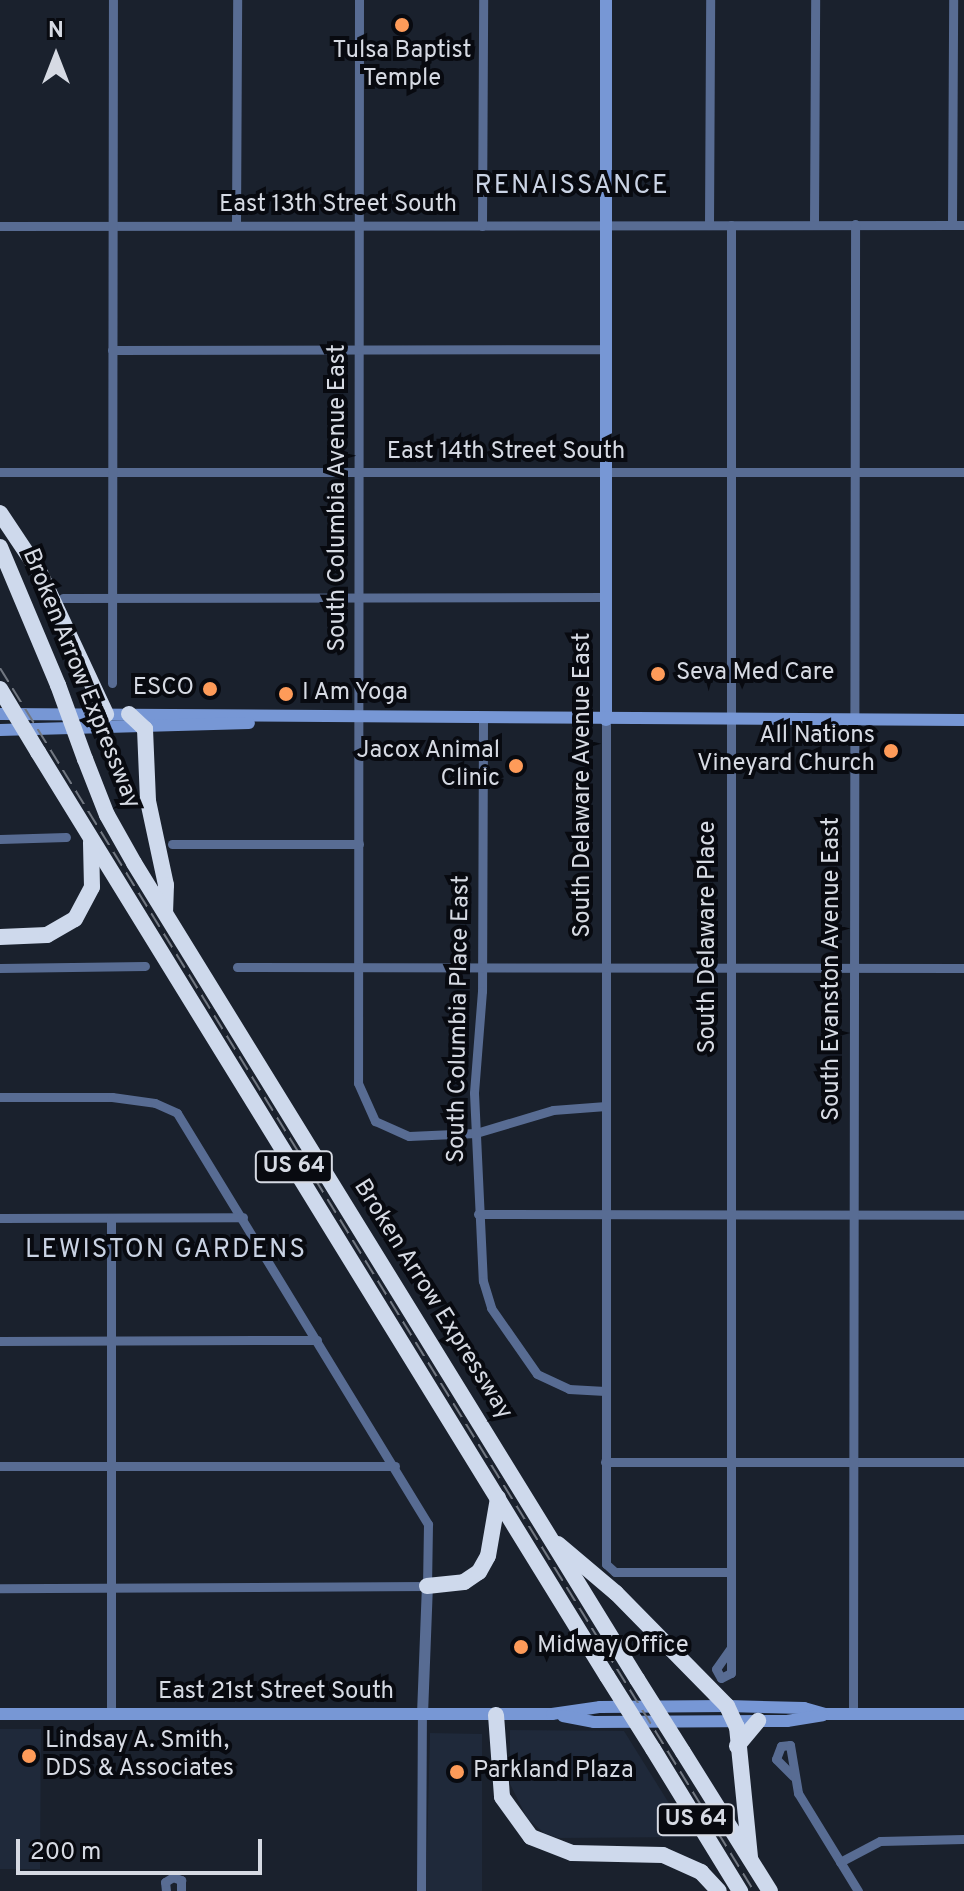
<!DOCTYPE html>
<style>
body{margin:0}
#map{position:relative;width:964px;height:1891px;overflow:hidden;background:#1a212d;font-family:Overpass,sans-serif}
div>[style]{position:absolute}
.built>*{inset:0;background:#1f293a}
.minor>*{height:9px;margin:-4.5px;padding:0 4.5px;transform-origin:4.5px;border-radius:4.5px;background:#586c93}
.tertiary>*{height:11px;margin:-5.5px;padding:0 5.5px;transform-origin:5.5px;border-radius:5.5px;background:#586c93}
.secondary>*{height:12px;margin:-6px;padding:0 6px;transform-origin:6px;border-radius:6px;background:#7797d5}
.motorway>*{height:16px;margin:-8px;padding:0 8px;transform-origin:8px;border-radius:8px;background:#ced9ec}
.rail>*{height:2px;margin-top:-1px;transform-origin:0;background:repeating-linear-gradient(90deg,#717781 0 16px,transparent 0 24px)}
.motorway-bridge>*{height:16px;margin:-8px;padding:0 8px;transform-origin:8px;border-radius:8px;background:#ced9ec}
.dots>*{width:22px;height:22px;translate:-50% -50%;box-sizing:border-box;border:4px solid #080a10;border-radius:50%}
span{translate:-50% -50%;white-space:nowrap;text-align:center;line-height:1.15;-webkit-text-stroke:8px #080a10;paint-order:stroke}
.shield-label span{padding:2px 6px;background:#080a10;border:2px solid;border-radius:6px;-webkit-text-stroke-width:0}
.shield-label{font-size:22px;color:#d6dae3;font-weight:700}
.poi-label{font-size:24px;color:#d6dae3}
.left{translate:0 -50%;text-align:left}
.right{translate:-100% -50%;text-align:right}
.street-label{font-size:24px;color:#d6dae3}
.neighbourhood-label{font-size:26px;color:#cad3e4;letter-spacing:2px}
.north{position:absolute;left:16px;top:16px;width:80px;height:80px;-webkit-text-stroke:6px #080a10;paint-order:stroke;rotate:0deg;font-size:22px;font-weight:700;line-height:32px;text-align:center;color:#d6dae3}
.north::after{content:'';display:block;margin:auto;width:28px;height:36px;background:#d6dae3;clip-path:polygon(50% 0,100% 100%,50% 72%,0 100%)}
.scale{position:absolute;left:16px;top:1839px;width:246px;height:36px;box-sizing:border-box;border:4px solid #d6dae3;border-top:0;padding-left:10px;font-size:24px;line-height:28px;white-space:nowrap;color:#d6dae3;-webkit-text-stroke:6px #080a10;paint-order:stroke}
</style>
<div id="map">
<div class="built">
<div style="clip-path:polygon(0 1729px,41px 1729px,40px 1869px,0 1869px)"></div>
<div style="clip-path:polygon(510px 1730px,624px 1731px,690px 1837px,558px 1838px,544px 1833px,527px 1818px,510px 1784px)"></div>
<div style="clip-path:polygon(430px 1733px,482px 1734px,482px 1891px,426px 1891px)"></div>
</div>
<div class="minor">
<div style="left:359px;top:0;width:1083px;rotate:90.05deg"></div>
<div style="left:358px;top:1083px;width:42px;rotate:65.9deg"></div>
<div style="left:375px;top:1121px;width:37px;rotate:24deg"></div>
<div style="left:409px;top:1136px;width:67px;rotate:-2.6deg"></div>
<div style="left:476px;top:1133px;width:80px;rotate:-16.6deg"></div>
<div style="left:553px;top:1110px;width:53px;rotate:-4.3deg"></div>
<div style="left:814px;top:224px;width:224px;rotate:-89.7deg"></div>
<div style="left:236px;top:225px;width:225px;rotate:-89.7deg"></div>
<div style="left:709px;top:225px;width:225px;rotate:-89.7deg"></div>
<div style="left:952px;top:225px;width:225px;rotate:-89.7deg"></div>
<div style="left:0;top:226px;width:964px;rotate:-0.06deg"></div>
<div style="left:482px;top:226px;width:226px;rotate:-89.7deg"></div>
<div style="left:112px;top:350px;width:493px;rotate:-0.1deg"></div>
<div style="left:0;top:472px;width:964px"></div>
<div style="left:63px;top:598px;width:543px;rotate:-0.11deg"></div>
<div style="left:112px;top:683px;width:683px;rotate:-89.92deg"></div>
<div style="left:483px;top:720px;width:271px;rotate:90.2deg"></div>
<div style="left:482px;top:991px;width:102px;rotate:94.5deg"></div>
<div style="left:474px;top:1093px;width:188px;rotate:87.3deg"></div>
<div style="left:483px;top:1281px;width:28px;rotate:73deg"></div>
<div style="left:491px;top:1308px;width:80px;rotate:55.1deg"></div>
<div style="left:537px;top:1374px;width:35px;rotate:25deg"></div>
<div style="left:569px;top:1389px;width:36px;rotate:3deg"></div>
<div style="left:606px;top:720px;width:844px;rotate:90deg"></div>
<div style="left:606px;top:1564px;width:12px;rotate:42deg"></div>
<div style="left:615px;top:1572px;width:115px"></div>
<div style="left:0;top:839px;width:66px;rotate:-1.7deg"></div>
<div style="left:172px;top:844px;width:187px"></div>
<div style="left:237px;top:967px;width:727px;rotate:0.08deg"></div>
<div style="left:0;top:968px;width:145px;rotate:-0.8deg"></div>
<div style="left:0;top:1097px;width:112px"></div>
<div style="left:112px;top:1097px;width:43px;rotate:7.9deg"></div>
<div style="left:155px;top:1103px;width:24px;rotate:24deg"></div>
<div style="left:177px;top:1113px;width:482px;rotate:58.6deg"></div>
<div style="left:428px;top:1524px;width:62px;rotate:90.9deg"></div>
<div style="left:427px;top:1586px;width:427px;rotate:179.7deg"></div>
<div style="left:478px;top:1214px;width:486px;rotate:0.1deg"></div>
<div style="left:0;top:1218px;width:243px;rotate:-0.2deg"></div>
<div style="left:0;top:1341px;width:317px;rotate:-0.2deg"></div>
<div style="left:605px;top:1462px;width:359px"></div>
<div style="left:0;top:1466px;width:395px"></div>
<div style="left:730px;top:1649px;width:24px;rotate:125deg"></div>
<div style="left:716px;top:1669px;width:10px;rotate:61deg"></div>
<div style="left:721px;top:1678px;width:11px;rotate:-27deg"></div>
<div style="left:731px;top:1673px;width:1448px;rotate:-90deg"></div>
<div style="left:111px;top:1714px;width:496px;rotate:-90deg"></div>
<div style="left:853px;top:1714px;width:1490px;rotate:-89.92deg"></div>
<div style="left:793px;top:1776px;width:24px;rotate:-135deg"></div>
<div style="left:776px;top:1759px;width:14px;rotate:-69deg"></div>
<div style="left:781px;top:1746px;width:9px;rotate:-6deg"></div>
<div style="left:790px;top:1745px;width:49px;rotate:80.5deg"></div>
<div style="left:798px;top:1793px;width:115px;rotate:58.5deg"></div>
<div style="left:840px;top:1862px;width:45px;rotate:-27.7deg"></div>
<div style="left:880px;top:1841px;width:84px;rotate:-1.4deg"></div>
<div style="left:166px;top:1891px;width:9px;rotate:-96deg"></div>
<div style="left:165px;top:1882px;width:9px;rotate:-32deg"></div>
<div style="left:173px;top:1877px;width:9px;rotate:21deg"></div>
<div style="left:181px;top:1880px;width:11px;rotate:90deg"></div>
<div style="left:421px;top:1891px;width:177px;rotate:-89.7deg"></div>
</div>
<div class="tertiary">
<div style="left:422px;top:1714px;width:128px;rotate:-87.8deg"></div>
</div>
<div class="secondary">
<div style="left:606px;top:0;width:720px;rotate:90deg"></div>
<div style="left:0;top:714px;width:964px;rotate:0.36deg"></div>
<div style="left:0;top:730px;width:249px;rotate:-1.6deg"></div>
<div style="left:0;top:1714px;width:552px"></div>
<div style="left:552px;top:1714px;width:49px;rotate:-8.3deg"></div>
<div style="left:600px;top:1707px;width:127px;rotate:-0.5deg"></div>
<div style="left:727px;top:1706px;width:77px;rotate:1.5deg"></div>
<div style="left:804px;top:1708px;width:22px;rotate:16deg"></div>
<div style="left:825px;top:1714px;width:139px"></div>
<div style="left:563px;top:1716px;width:32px;rotate:11deg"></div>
<div style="left:594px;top:1722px;width:193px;rotate:-0.3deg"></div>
<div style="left:787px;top:1721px;width:36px;rotate:-9deg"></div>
</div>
<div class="motorway">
<div style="left:0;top:513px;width:72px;rotate:56.3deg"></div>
<div style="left:40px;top:573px;width:156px;rotate:64.9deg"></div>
<div style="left:0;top:547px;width:150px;rotate:67.2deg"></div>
<div style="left:129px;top:714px;width:22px;rotate:43deg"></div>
<div style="left:145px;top:729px;width:72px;rotate:87.6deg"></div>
<div style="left:148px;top:801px;width:86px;rotate:77.9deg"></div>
<div style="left:166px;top:885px;width:27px;rotate:92deg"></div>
<div style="left:38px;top:752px;width:1085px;rotate:58.38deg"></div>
<div style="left:85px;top:759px;width:60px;rotate:68.6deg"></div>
<div style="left:107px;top:815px;width:55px;rotate:60.6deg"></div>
<div style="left:134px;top:863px;width:959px;rotate:58.35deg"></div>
<div style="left:0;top:937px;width:47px;rotate:-2.4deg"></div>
<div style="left:47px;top:935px;width:32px;rotate:-30deg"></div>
<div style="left:75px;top:919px;width:36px;rotate:-62deg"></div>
<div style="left:92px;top:887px;width:45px;rotate:-91.3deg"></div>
<div style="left:558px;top:1544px;width:76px;rotate:40.2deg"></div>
<div style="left:616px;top:1593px;width:158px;rotate:45.5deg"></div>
<div style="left:727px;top:1706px;width:23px;rotate:65deg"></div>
<div style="left:737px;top:1727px;width:132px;rotate:84.3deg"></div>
<div style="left:427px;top:1586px;width:37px;rotate:-6deg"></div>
<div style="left:464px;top:1582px;width:18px;rotate:-34deg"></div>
<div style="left:479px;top:1572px;width:18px;rotate:-61deg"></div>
<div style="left:488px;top:1556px;width:59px;rotate:-80.2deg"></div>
<div style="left:496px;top:1715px;width:82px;rotate:85.8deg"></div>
<div style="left:502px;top:1797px;width:49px;rotate:54.1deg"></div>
<div style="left:531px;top:1837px;width:44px;rotate:21.3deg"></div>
<div style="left:572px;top:1853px;width:91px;rotate:1.3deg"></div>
<div style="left:663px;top:1855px;width:42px;rotate:24.1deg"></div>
<div style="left:701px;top:1872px;width:26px;rotate:47deg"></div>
<div style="left:737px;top:1746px;width:33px;rotate:-50deg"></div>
<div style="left:653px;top:1749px;width:167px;rotate:58.5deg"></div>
<div style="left:683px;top:1752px;width:164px;rotate:58deg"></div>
</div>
<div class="rail">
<div style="left:0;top:668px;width:1437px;rotate:58.35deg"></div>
</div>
<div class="motorway-bridge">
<div style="left:58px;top:685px;width:79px;rotate:70deg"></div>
<div style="left:0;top:689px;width:74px;rotate:58.9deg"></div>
<div style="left:607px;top:1676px;width:86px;rotate:57.8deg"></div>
<div style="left:637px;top:1679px;width:86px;rotate:57.8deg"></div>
</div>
<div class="dots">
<div style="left:402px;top:25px;background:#fe9b59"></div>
<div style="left:658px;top:674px;background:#fe9b59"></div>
<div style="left:210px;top:689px;background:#fe9b59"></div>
<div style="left:286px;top:694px;background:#fe9b59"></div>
<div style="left:891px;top:751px;background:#fe9b59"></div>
<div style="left:516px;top:766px;background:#fe9b59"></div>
<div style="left:521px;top:1647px;background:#fe9b59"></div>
<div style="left:29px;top:1756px;background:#fe9b59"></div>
<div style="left:457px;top:1772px;background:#fe9b59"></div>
</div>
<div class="shield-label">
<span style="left:294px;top:1167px">US 64</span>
<span style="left:696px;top:1820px">US 64</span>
</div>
<div class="poi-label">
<span style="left:402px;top:66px">Tulsa Baptist<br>Temple</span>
<span class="left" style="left:676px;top:674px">Seva Med Care</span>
<span class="right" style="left:194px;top:689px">ESCO</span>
<span class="left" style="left:302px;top:694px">I Am Yoga</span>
<span class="right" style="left:875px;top:751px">All Nations<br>Vineyard Church</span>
<span class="right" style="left:500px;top:766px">Jacox Animal<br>Clinic</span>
<span class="left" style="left:537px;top:1647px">Midway Office</span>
<span class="left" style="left:45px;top:1756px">Lindsay A. Smith,<br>DDS &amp; Associates</span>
<span class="left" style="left:473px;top:1772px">Parkland Plaza</span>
</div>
<div class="street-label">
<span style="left:338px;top:206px">East 13th Street South</span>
<span style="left:506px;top:453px">East 14th Street South</span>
<span style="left:339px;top:498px;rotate:-90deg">South Columbia Avenue East</span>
<span style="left:80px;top:679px;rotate:68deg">Broken Arrow Expressway</span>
<span style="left:584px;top:785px;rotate:-90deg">South Delaware Avenue East</span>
<span style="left:709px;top:937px;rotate:-90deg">South Delaware Place</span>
<span style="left:833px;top:969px;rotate:-90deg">South Evanston Avenue East</span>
<span style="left:460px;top:1019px;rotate:-89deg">South Columbia Place East</span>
<span style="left:432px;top:1300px;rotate:58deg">Broken Arrow Expressway</span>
<span style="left:276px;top:1693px">East 21st Street South</span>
</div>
<div class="neighbourhood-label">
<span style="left:572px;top:187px">RENAISSANCE</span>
<span style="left:166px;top:1251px">LEWISTON GARDENS</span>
</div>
<div class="north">N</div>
<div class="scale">200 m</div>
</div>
